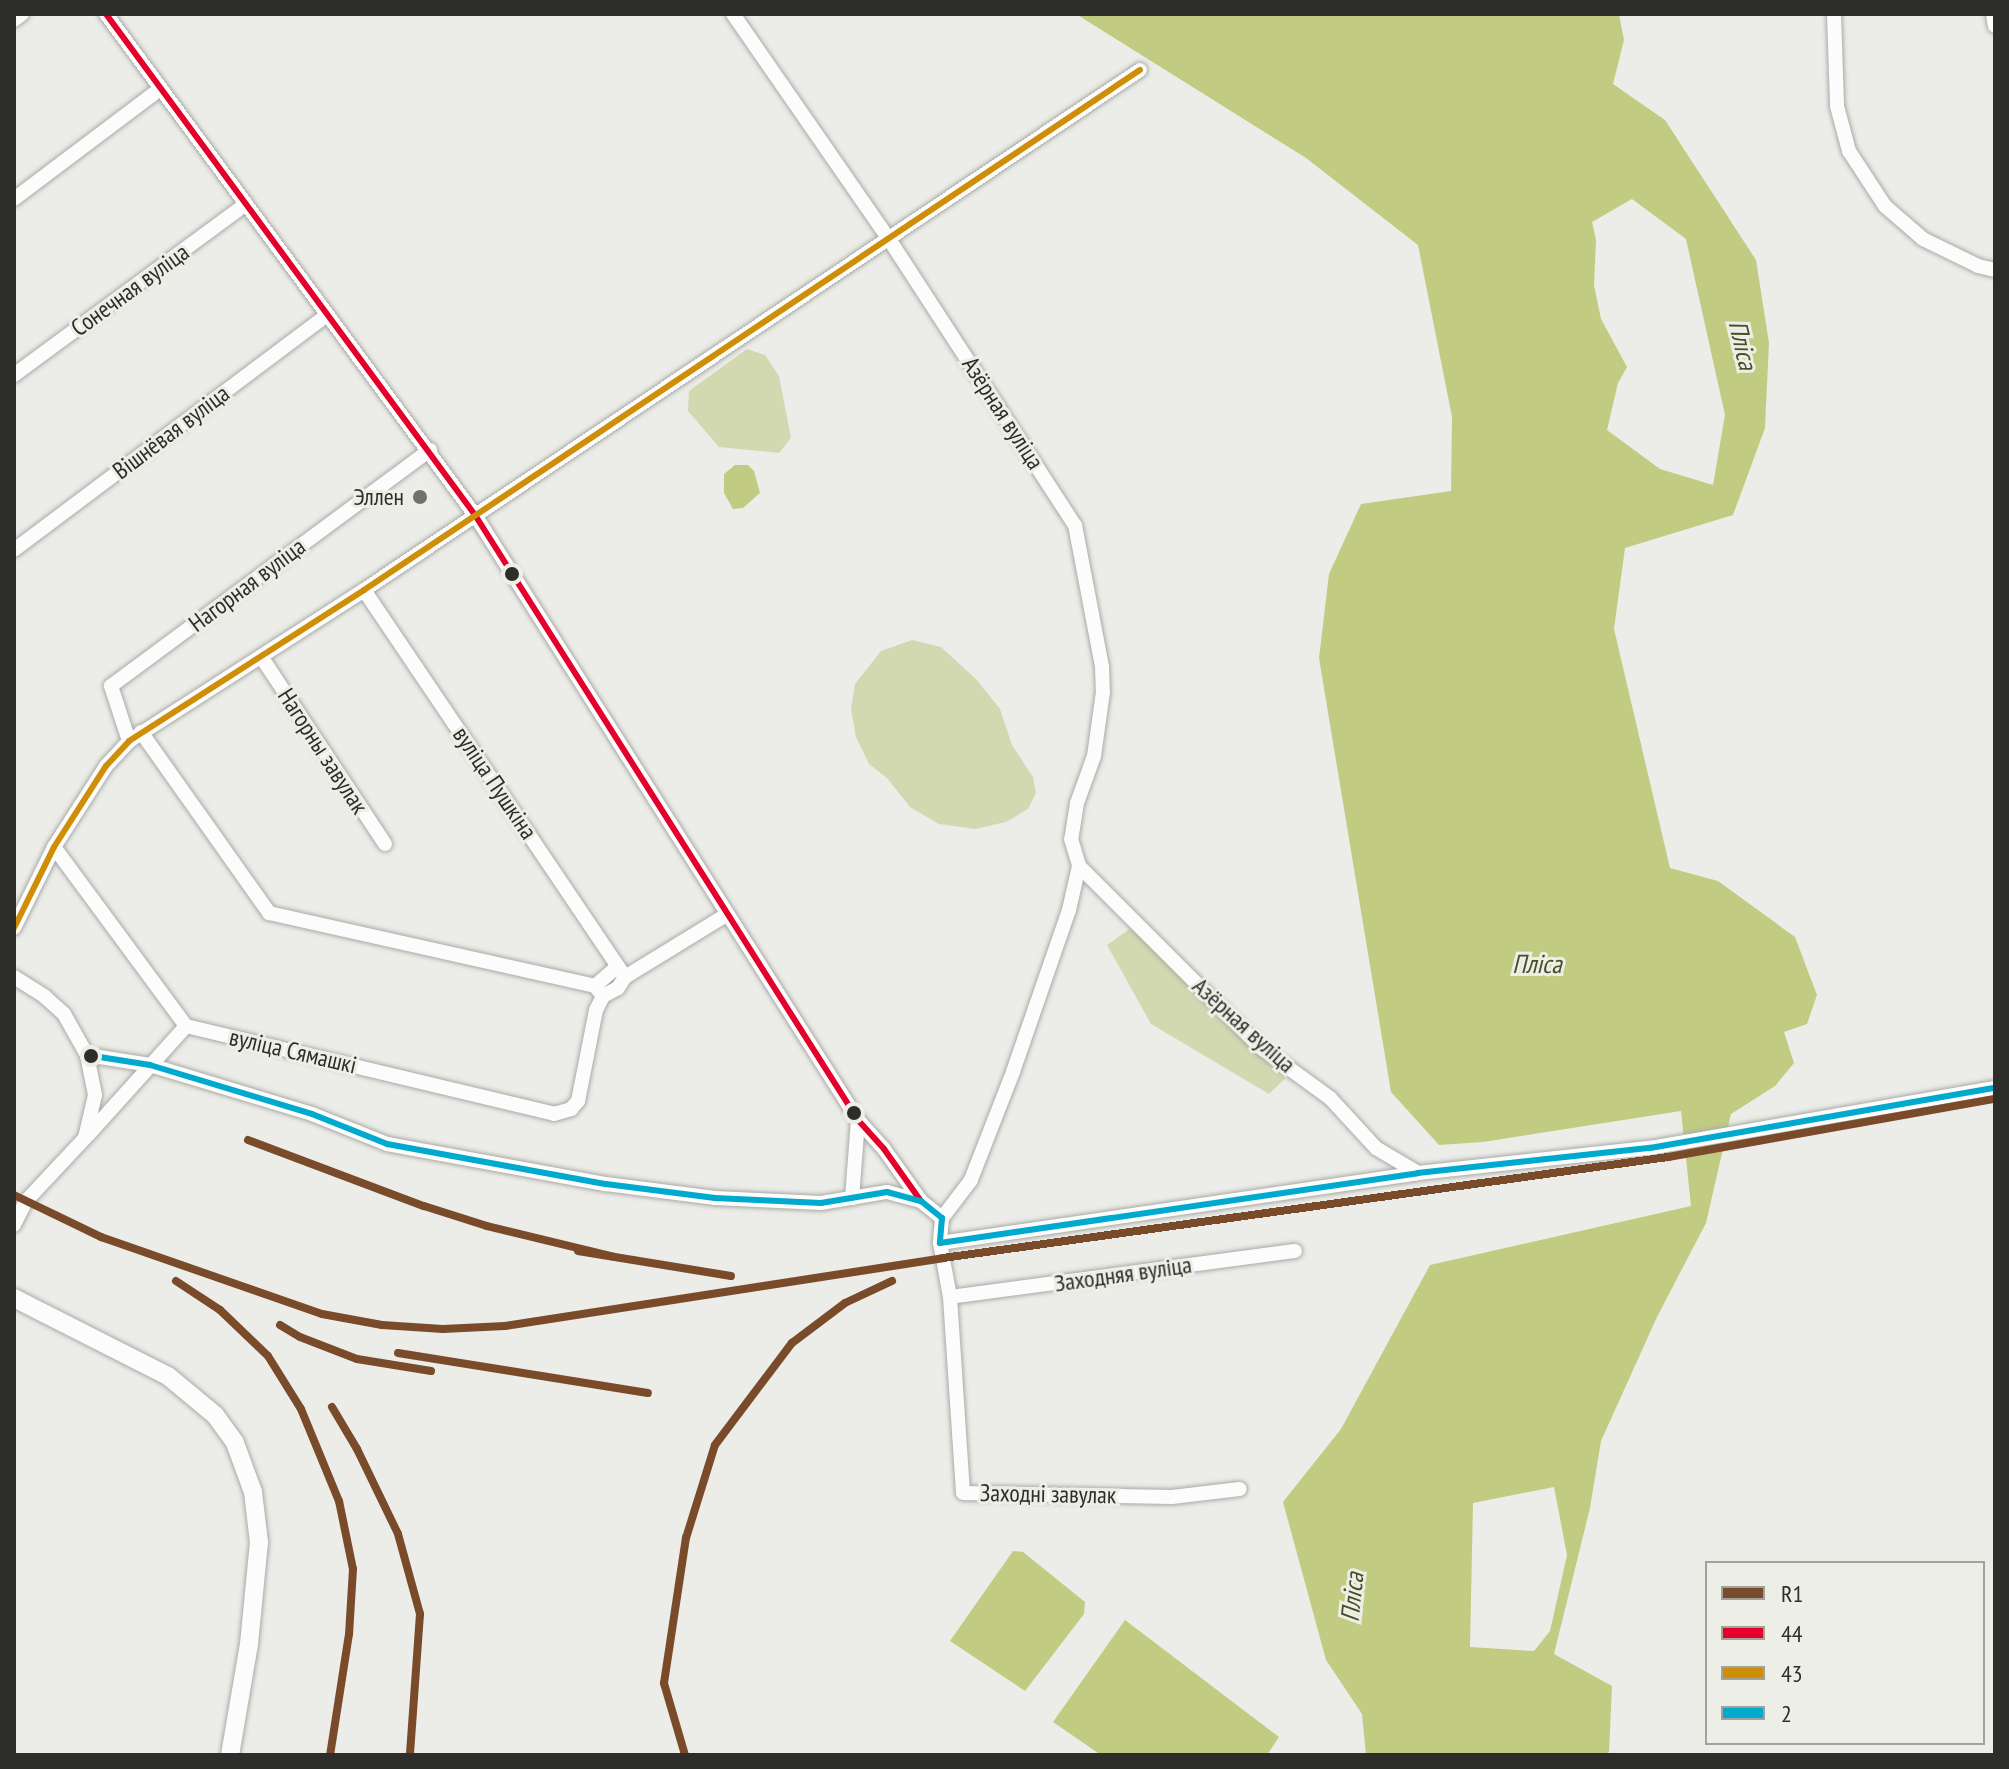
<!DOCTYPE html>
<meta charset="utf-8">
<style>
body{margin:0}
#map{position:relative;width:2009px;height:1769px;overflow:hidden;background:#ecede8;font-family:"PT Sans Narrow",sans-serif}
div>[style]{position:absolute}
.green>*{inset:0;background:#d2d9b0}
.water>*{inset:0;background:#c1cc82}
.roads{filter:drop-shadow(0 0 2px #a9aaa7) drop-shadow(0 0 2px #a9aaa7)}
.minor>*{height:14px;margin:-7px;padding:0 7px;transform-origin:7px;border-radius:7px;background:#fcfcfc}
.secondary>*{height:18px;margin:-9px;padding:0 9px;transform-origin:9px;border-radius:9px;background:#fcfcfc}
.bus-1>*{height:6px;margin:-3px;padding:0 3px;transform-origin:3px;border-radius:3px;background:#e4002b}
.bus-2>*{height:6px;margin:-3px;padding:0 3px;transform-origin:3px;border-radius:3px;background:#cf8e08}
.bus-3>*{height:6px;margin:-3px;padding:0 3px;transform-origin:3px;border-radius:3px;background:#00a9ce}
.rail-1>*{height:8px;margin:-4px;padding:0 4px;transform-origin:4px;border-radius:4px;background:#7a4b2a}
.dots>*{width:22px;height:22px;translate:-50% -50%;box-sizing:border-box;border:4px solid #edefe6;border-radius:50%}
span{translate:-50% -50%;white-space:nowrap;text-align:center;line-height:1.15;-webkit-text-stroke:6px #edefe6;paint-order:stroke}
.street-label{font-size:24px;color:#2d2e2a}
.poi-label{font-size:24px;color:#2d2e2a}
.right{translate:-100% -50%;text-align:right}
.water-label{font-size:26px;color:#484e24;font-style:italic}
.frame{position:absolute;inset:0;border:16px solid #2d2e2a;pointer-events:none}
.legend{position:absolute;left:1705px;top:1561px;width:280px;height:184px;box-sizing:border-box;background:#edefe6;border:2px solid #a0a29b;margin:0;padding:10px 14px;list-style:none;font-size:24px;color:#2d2e2a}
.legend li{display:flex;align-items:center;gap:16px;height:40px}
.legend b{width:40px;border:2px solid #a0a29b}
</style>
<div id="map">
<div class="green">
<div style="clip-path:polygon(747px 349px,765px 355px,779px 376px,791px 438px,779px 453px,719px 447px,688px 411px,689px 391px)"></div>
<div style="clip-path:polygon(912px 640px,941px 647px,977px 680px,1000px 709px,1012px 745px,1033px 777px,1036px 793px,1028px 809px,1006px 822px,975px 829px,939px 824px,910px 807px,887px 778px,869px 764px,856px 737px,851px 709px,855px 684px,881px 651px)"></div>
<div style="clip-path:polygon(1131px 928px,1253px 1048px,1288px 1076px,1269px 1094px,1151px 1024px,1107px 945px)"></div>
</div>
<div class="water">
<div style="clip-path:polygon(evenodd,1076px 14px,1619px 14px,1624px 40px,1613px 84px,1665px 120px,1756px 260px,1769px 343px,1765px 428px,1733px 515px,1625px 548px,1614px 629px,1670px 868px,1718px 881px,1795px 937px,1817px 995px,1807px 1024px,1784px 1032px,1794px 1063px,1775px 1086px,1731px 1114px,1706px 1223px,1657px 1317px,1601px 1441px,1590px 1508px,1554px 1654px,1612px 1686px,1609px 1752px,1605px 1755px,1366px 1755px,1362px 1714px,1326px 1660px,1283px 1502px,1341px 1429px,1430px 1265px,1691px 1206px,1681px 1111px,1483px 1142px,1439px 1145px,1391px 1092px,1319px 658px,1329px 574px,1361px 504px,1451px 491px,1452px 417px,1418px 245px,1306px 158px,1076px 14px,1632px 199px,1686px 239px,1725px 415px,1713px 485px,1660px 469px,1607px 430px,1618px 383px,1627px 367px,1601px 319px,1594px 285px,1596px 240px,1592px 222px,1632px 199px,1076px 14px,1554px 1487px,1567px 1555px,1550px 1631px,1534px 1651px,1470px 1647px,1473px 1503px,1554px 1487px)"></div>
<div style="clip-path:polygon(735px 465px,748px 465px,754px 471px,760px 493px,743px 508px,733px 509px,724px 493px,724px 474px)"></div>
<div style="clip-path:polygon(1013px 1551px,1023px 1552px,1085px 1602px,1084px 1614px,1025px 1691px,950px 1641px)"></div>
<div style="clip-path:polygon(1125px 1620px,1279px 1737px,1267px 1755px,1101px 1755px,1053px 1722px)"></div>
</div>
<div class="roads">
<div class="minor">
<div style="left:106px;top:14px;width:622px;rotate:53.63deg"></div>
<div style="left:475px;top:515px;width:716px;rotate:57.66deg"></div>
<div style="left:858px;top:1120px;width:39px;rotate:48deg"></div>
<div style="left:884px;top:1149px;width:64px;rotate:54.6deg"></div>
<div style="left:733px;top:14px;width:270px;rotate:55.3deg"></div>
<div style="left:887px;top:236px;width:345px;rotate:57deg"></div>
<div style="left:1075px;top:525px;width:145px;rotate:79.2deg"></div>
<div style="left:1102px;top:667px;width:25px;rotate:88deg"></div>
<div style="left:1103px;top:692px;width:65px;rotate:98deg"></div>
<div style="left:1094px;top:756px;width:50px;rotate:109.9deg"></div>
<div style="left:1077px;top:803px;width:36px;rotate:99deg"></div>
<div style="left:1071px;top:839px;width:28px;rotate:73deg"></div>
<div style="left:1079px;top:866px;width:45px;rotate:102.8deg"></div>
<div style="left:1069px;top:910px;width:171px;rotate:109.1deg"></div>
<div style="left:1013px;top:1072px;width:116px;rotate:111.3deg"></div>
<div style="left:971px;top:1180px;width:48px;rotate:127.3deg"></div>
<div style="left:1834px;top:14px;width:92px;rotate:88.1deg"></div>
<div style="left:1837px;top:106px;width:47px;rotate:75.1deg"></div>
<div style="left:1849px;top:151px;width:66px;rotate:56.8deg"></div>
<div style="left:1885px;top:206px;width:50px;rotate:41deg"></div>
<div style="left:1923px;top:239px;width:61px;rotate:26.1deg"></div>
<div style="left:1978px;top:266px;width:17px;rotate:13deg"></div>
<div style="left:1993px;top:14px;width:12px;rotate:81deg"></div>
<div style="left:14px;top:20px;width:10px;rotate:-37deg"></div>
<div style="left:14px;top:199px;width:183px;rotate:-37deg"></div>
<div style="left:14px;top:375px;width:288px;rotate:-36.4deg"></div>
<div style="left:14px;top:550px;width:391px;rotate:-36.9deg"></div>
<div style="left:364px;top:590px;width:467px;rotate:56deg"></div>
<div style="left:262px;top:658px;width:223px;rotate:56.5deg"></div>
<div style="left:141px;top:732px;width:222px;rotate:54.7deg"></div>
<div style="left:269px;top:913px;width:334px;rotate:12.6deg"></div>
<div style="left:595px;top:986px;width:13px;rotate:51deg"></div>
<div style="left:129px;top:741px;width:58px;rotate:-108.1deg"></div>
<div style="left:111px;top:686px;width:397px;rotate:-36.5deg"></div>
<div style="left:54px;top:847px;width:222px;rotate:53.6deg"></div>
<div style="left:186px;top:1026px;width:378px;rotate:13.4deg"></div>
<div style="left:554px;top:1114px;width:18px;rotate:-16deg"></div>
<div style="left:571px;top:1109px;width:11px;rotate:-49deg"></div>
<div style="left:578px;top:1101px;width:93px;rotate:-78.8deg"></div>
<div style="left:596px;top:1010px;width:16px;rotate:-63deg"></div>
<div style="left:603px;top:996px;width:17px;rotate:-28deg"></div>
<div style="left:618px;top:988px;width:13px;rotate:-58deg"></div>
<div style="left:625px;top:977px;width:119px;rotate:-31.5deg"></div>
<div style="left:1079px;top:866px;width:256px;rotate:45deg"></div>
<div style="left:1260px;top:1047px;width:87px;rotate:36.1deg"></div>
<div style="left:1330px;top:1098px;width:68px;rotate:47.4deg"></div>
<div style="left:1376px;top:1148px;width:49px;rotate:30.8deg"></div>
<div style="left:14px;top:928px;width:90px;rotate:-63.7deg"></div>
<div style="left:54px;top:847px;width:96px;rotate:-57.3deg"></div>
<div style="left:106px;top:766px;width:34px;rotate:-47deg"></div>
<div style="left:129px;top:741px;width:279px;rotate:-32.7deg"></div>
<div style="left:364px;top:590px;width:934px;rotate:-33.83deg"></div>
<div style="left:14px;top:977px;width:36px;rotate:32deg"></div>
<div style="left:44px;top:996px;width:27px;rotate:42deg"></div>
<div style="left:64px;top:1014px;width:47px;rotate:60.7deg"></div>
<div style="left:87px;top:1055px;width:41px;rotate:78.7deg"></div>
<div style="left:95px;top:1095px;width:44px;rotate:103.1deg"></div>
<div style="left:85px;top:1138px;width:86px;rotate:133.1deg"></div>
<div style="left:26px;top:1201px;width:27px;rotate:117deg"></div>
<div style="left:595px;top:986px;width:30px;rotate:-41deg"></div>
<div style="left:87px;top:1055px;width:64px;rotate:9deg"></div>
<div style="left:150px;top:1065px;width:169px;rotate:16.8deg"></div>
<div style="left:312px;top:1114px;width:81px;rotate:21.8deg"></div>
<div style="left:387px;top:1144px;width:223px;rotate:10.4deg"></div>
<div style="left:606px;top:1184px;width:110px;rotate:7.3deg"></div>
<div style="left:715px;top:1198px;width:106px;rotate:2.7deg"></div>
<div style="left:821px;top:1203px;width:67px;rotate:-9.5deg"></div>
<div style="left:887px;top:1192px;width:35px;rotate:15deg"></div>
<div style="left:921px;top:1201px;width:27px;rotate:39deg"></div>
<div style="left:942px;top:1218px;width:25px;rotate:95deg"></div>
<div style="left:940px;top:1243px;width:483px;rotate:-8.3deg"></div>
<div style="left:1418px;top:1173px;width:233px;rotate:-6.2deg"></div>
<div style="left:1650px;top:1148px;width:350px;rotate:-9.9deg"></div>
<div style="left:88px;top:1135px;width:147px;rotate:-48deg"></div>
<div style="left:852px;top:1198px;width:78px;rotate:-85.6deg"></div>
<div style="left:940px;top:1243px;width:55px;rotate:79.5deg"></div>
<div style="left:950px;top:1297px;width:196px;rotate:86.2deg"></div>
<div style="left:963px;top:1493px;width:209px;rotate:1.1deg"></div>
<div style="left:1172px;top:1497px;width:68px;rotate:-6.7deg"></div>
<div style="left:950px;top:1297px;width:348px;rotate:-7.6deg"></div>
</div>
<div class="secondary">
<div style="left:14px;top:1298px;width:173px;rotate:26.9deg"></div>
<div style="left:168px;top:1376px;width:61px;rotate:39.7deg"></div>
<div style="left:215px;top:1415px;width:34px;rotate:54deg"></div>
<div style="left:235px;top:1443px;width:52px;rotate:69.8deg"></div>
<div style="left:253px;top:1492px;width:50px;rotate:83.2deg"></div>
<div style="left:259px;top:1542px;width:102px;rotate:95.6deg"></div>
<div style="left:249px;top:1644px;width:113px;rotate:99.7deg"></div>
</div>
</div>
<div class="bus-1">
<div style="left:106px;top:14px;width:622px;rotate:53.63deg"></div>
<div style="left:475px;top:515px;width:716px;rotate:57.66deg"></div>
<div style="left:858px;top:1120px;width:39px;rotate:48deg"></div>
<div style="left:884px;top:1149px;width:64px;rotate:54.6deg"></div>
</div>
<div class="bus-2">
<div style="left:14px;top:928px;width:90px;rotate:-63.7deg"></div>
<div style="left:54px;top:847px;width:96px;rotate:-57.3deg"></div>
<div style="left:106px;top:766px;width:34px;rotate:-47deg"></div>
<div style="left:129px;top:741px;width:279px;rotate:-32.7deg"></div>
<div style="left:364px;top:590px;width:934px;rotate:-33.83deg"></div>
</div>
<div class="bus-3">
<div style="left:87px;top:1055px;width:64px;rotate:9deg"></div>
<div style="left:150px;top:1065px;width:169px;rotate:16.8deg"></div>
<div style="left:312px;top:1114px;width:81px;rotate:21.8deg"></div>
<div style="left:387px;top:1144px;width:223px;rotate:10.4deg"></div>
<div style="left:606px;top:1184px;width:110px;rotate:7.3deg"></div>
<div style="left:715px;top:1198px;width:106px;rotate:2.7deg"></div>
<div style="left:821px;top:1203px;width:67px;rotate:-9.5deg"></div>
<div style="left:887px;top:1192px;width:35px;rotate:15deg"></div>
<div style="left:921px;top:1201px;width:27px;rotate:39deg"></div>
<div style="left:942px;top:1218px;width:25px;rotate:95deg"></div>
<div style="left:940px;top:1243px;width:483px;rotate:-8.3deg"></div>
<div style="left:1418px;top:1173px;width:233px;rotate:-6.2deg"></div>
<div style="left:1650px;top:1148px;width:350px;rotate:-9.9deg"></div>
</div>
<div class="rail-1">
<div style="left:248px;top:1140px;width:188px;rotate:20.6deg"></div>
<div style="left:424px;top:1206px;width:66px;rotate:17.6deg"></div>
<div style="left:487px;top:1226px;width:128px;rotate:13.6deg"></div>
<div style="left:14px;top:1195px;width:97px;rotate:25.8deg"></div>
<div style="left:101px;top:1237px;width:234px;rotate:19.2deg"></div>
<div style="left:322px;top:1314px;width:61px;rotate:10.4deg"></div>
<div style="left:382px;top:1325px;width:61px;rotate:3.8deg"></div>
<div style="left:443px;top:1329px;width:62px;rotate:-2.8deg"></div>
<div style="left:505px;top:1326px;width:443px;rotate:-8.8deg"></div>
<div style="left:943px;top:1258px;width:732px;rotate:-7.93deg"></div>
<div style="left:1668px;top:1157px;width:332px;rotate:-10.1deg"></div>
<div style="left:578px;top:1251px;width:155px;rotate:9.3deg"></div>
<div style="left:176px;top:1281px;width:53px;rotate:33.4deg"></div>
<div style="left:220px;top:1310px;width:66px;rotate:43.8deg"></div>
<div style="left:268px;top:1356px;width:62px;rotate:58.1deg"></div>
<div style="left:301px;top:1409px;width:100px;rotate:67.6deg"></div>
<div style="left:339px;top:1501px;width:69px;rotate:78.4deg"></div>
<div style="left:353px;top:1569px;width:65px;rotate:93.5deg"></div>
<div style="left:349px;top:1634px;width:122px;rotate:98.9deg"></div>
<div style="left:280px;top:1325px;width:23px;rotate:31deg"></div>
<div style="left:300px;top:1337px;width:61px;rotate:21.1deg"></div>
<div style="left:357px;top:1359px;width:75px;rotate:9.2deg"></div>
<div style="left:398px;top:1353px;width:253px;rotate:9.1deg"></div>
<div style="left:332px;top:1407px;width:49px;rotate:59.2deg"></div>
<div style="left:357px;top:1449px;width:94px;rotate:64.2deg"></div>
<div style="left:398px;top:1534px;width:83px;rotate:74.6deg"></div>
<div style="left:420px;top:1614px;width:141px;rotate:94.1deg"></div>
<div style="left:685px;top:1755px;width:75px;rotate:-106.3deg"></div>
<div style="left:664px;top:1683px;width:147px;rotate:-81.4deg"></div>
<div style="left:686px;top:1538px;width:97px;rotate:-72.7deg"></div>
<div style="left:715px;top:1445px;width:128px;rotate:-53deg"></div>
<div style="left:792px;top:1343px;width:66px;rotate:-37deg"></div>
<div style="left:845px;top:1303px;width:52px;rotate:-25.1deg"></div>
</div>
<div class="dots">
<div style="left:420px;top:497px;background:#70716c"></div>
<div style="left:512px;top:574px;background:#2d2e2a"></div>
<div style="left:91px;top:1056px;background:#2d2e2a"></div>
<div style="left:854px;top:1113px;background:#2d2e2a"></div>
</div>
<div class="street-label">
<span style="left:130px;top:290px;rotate:-36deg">Сонечная вуліца</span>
<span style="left:1003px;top:413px;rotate:57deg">Азёрная вуліца</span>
<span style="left:171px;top:432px;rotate:-37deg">Вішнёвая вуліца</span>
<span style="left:247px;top:585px;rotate:-37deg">Нагорная вуліца</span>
<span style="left:323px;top:751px;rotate:57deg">Нагорны завулак</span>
<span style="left:495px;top:783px;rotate:56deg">вуліца Пушкіна</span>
<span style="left:1244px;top:1025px;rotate:42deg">Азёрная вуліца</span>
<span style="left:293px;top:1051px;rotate:13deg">вуліца Сямашкі</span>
<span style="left:1123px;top:1274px;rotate:-8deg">Заходняя вуліца</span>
<span style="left:1048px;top:1494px;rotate:1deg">Заходні завулак</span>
</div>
<div class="poi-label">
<span class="right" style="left:404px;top:497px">Эллен</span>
</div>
<div class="water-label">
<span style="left:1743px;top:345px;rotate:77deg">Пліса</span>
<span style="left:1537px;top:964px">Пліса</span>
<span style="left:1352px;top:1597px;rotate:-84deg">Пліса</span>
</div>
<div class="frame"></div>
<ul class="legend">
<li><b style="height:10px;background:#7a4b2a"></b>R1</li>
<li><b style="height:10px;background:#e4002b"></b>44</li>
<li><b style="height:10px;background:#cf8e08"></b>43</li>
<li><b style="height:10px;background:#00a9ce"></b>2</li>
</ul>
</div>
